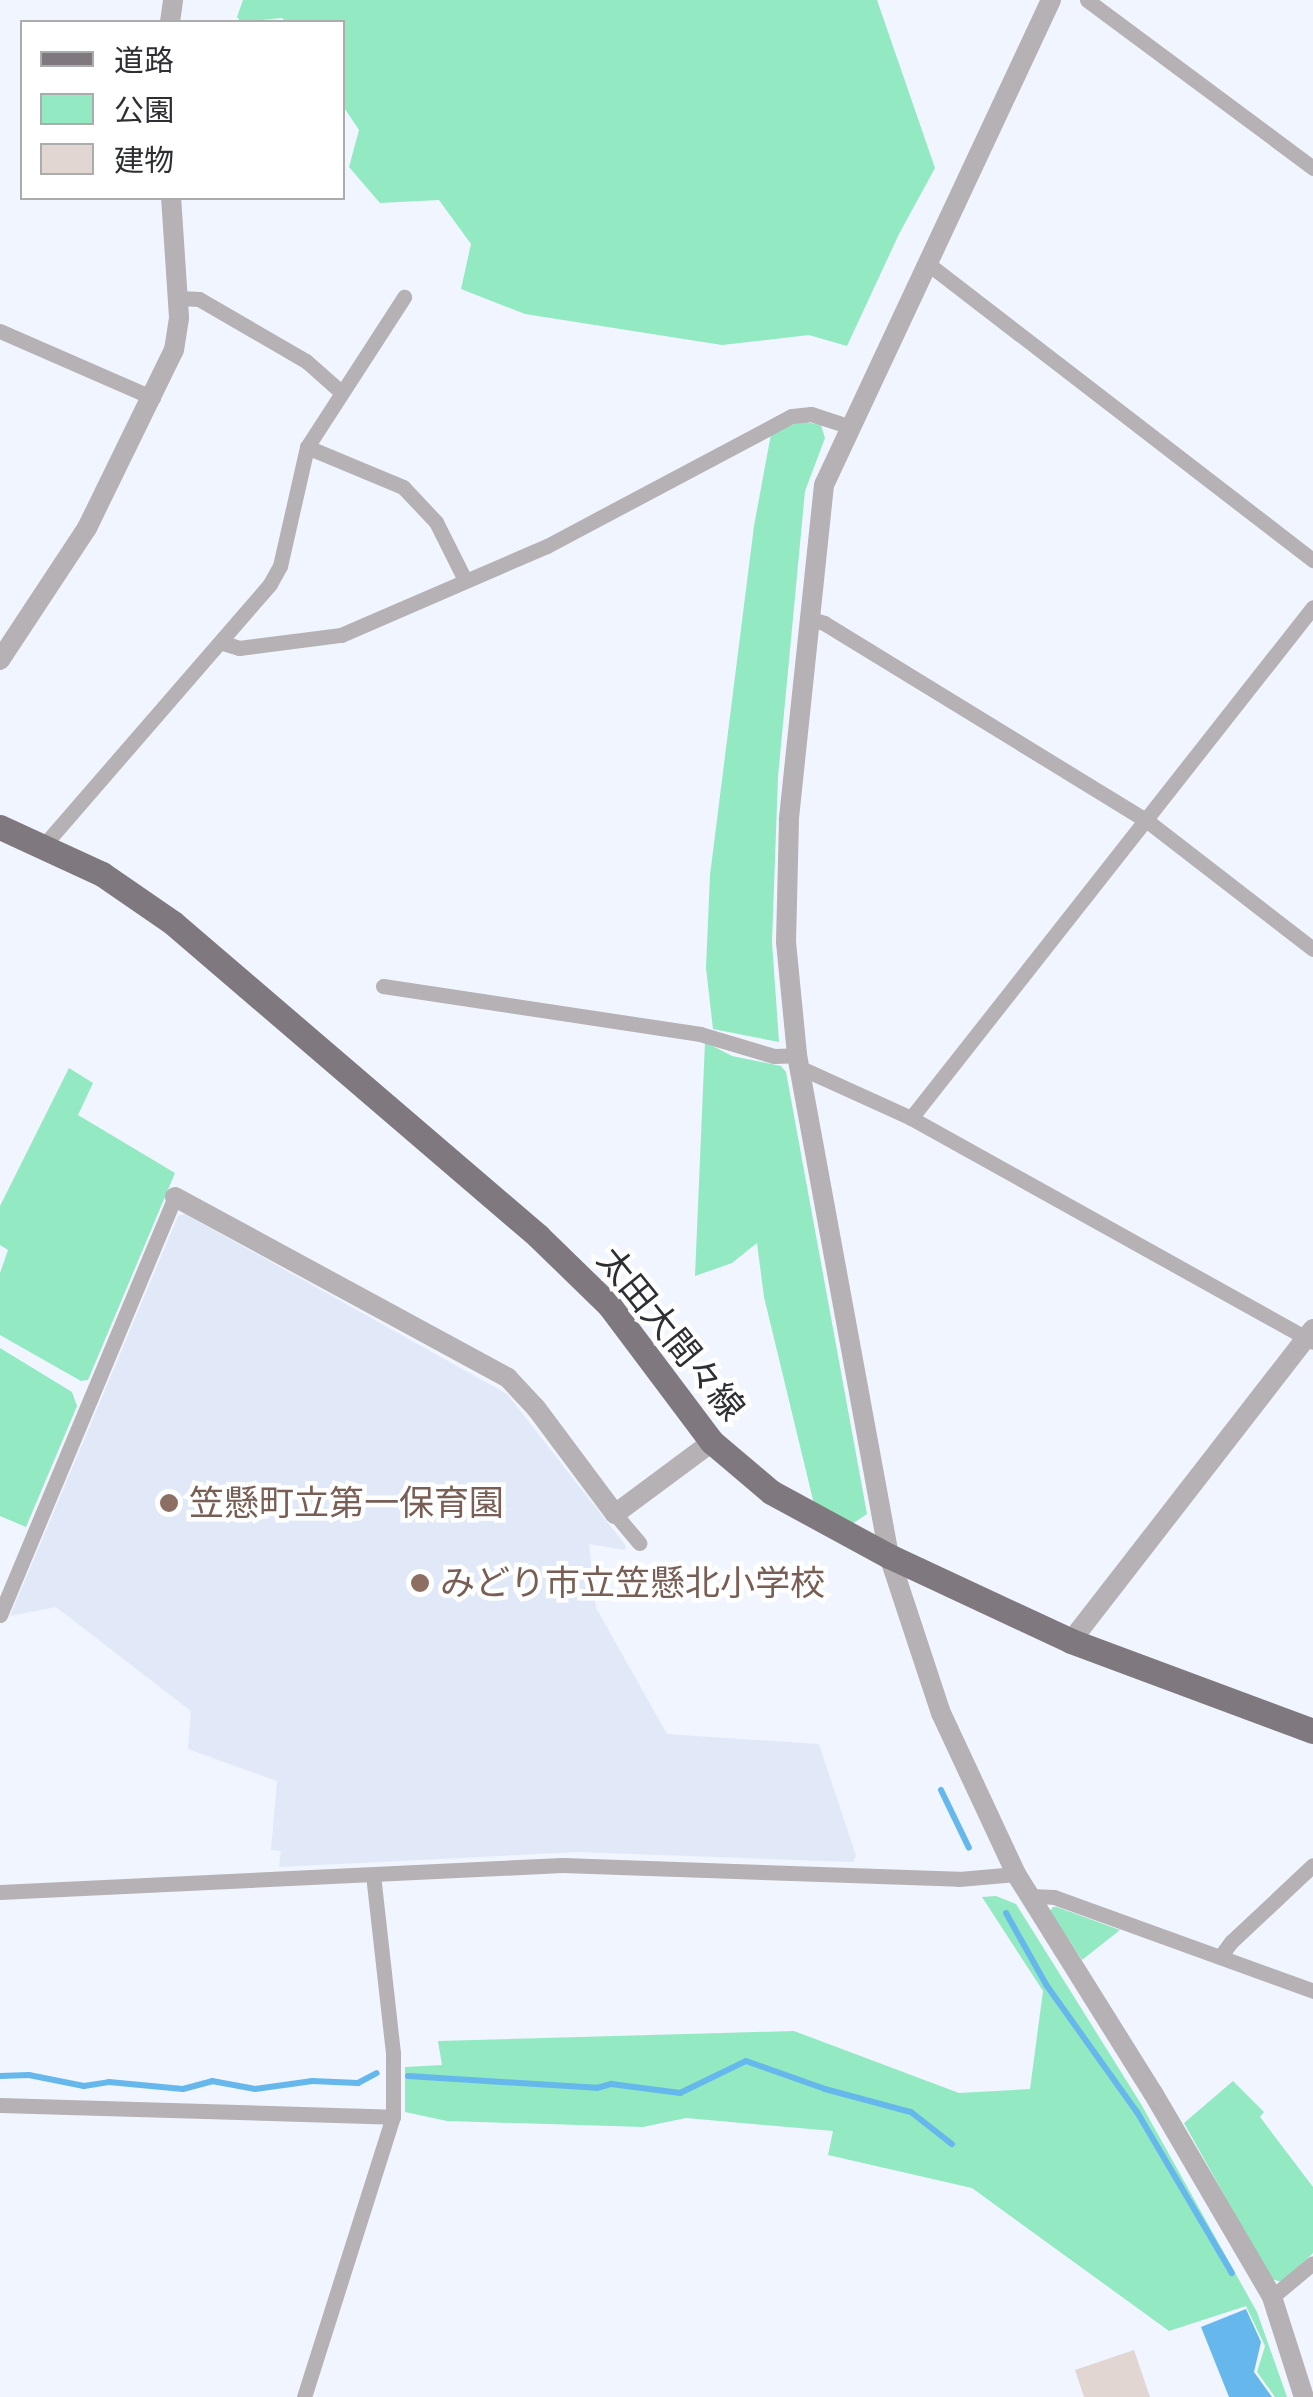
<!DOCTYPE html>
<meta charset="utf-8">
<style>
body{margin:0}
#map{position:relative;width:1313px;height:2397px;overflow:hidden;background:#f0f5ff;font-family:Jost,"Noto Sans JP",sans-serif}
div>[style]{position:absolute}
.built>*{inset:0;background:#e1e9f9}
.green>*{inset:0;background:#93e9c2}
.water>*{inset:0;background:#66b8ec}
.stream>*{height:6px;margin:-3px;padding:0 3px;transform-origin:3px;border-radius:3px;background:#66b8ec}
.building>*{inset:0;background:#e1d6d1}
.minor>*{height:15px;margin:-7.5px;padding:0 7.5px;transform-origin:7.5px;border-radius:7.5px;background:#b5b1b4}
.tertiary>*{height:20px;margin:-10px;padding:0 10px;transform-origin:10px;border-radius:10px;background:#b5b1b4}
.primary>*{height:25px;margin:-12.5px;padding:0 12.5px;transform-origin:12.5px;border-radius:12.5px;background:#7f787e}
.dots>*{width:28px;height:28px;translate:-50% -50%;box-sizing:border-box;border:5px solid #fff;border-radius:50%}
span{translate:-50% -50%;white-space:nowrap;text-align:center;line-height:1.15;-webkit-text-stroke:9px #fff;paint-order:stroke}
.street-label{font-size:35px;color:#2d2f33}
.education-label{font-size:35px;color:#785e54}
.left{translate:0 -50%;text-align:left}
.legend{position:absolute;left:20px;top:20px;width:325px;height:180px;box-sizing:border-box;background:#fff;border:2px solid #abacad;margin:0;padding:12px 18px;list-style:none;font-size:30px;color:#2d2f33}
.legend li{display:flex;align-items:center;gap:20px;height:50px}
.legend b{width:50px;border:2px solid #abacad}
</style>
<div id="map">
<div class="built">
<div style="clip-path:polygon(185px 1214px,507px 1394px,626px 1546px,625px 1550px,589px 1544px,596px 1608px,667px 1734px,819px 1744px,856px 1856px,853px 1862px,578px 1852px,279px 1867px,281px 1851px,271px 1850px,277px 1781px,188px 1749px,191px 1711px,56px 1607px,10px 1616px,178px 1216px)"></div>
</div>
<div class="green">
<div style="clip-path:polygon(243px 0,877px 0,935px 168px,899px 234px,847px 346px,809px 335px,722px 345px,525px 314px,461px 289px,471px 244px,439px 200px,380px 203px,349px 167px,359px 130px,343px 106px,342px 22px,286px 22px,282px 18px,241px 22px,237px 17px)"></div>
<div style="clip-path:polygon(801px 421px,821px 425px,825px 438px,805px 491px,778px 777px,772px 942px,779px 1042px,713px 1029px,706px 968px,710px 875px,754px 526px,771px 434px)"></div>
<div style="clip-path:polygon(705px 1042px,732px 1056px,781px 1066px,786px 1072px,867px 1514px,852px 1524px,814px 1504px,764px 1297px,757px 1243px,732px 1263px,695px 1276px)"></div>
<div style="clip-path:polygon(69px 1068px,93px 1083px,78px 1115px,175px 1173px,88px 1380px,81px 1381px,0 1335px,0 1273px,8px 1250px,0 1245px,0 1206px)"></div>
<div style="clip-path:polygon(0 1348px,72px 1392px,77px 1406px,26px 1527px,0 1516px)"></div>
<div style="clip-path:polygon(996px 1896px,1016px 1904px,1141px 2104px,1257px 2312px,1287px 2397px,1275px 2397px,1257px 2372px,1265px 2346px,1246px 2306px,1169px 2331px,972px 2188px,828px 2155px,833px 2131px,686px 2118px,643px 2127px,447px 2121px,405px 2112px,405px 2067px,442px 2065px,438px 2041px,794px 2031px,959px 2093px,1030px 2089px,1043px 1991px,982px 1897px)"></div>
<div style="clip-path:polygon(1053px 1907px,1057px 1907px,1120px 1930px,1082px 1960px,1050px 1911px)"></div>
<div style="clip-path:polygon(1233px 2081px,1264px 2112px,1260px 2117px,1313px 2187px,1313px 2253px,1282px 2282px,1271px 2279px,1184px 2123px)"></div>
</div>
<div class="water">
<div style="clip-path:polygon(1246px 2309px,1261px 2342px,1254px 2372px,1272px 2397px,1229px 2397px,1201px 2327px)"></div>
</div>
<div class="stream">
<div style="left:941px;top:1790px;width:64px;rotate:64.2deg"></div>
<div style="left:1006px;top:1913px;width:84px;rotate:60.7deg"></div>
<div style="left:1047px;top:1986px;width:155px;rotate:54.5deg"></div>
<div style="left:1137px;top:2112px;width:187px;rotate:59.5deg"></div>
<div style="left:0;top:2076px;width:29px;rotate:-2deg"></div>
<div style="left:29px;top:2075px;width:56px;rotate:11.3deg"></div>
<div style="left:84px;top:2086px;width:25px;rotate:-9deg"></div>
<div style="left:109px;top:2082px;width:74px;rotate:5.4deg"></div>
<div style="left:183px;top:2089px;width:30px;rotate:-15deg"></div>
<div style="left:212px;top:2081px;width:44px;rotate:10.5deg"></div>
<div style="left:255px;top:2089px;width:58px;rotate:-8deg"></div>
<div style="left:312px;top:2081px;width:46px;rotate:2.5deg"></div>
<div style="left:358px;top:2083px;width:21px;rotate:-28deg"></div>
<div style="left:408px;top:2076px;width:189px;rotate:3.6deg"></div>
<div style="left:597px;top:2088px;width:15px;rotate:-16deg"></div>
<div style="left:611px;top:2084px;width:70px;rotate:7.4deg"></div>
<div style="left:680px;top:2093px;width:73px;rotate:-25.9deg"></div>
<div style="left:746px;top:2061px;width:84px;rotate:19.5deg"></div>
<div style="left:825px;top:2089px;width:89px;rotate:15deg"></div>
<div style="left:911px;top:2112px;width:52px;rotate:38deg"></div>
</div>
<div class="building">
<div style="clip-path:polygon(1134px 2350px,1150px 2397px,1084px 2397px,1075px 2370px)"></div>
</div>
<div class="minor">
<div style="left:1087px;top:0;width:282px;rotate:36.6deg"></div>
<div style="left:927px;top:263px;width:487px;rotate:37.6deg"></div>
<div style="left:179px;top:298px;width:20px;rotate:3deg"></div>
<div style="left:199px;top:299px;width:124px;rotate:30.1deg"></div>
<div style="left:306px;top:361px;width:47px;rotate:41.5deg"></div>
<div style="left:0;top:331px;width:167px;rotate:23.6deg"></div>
<div style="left:307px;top:447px;width:104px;rotate:22.6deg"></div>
<div style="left:403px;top:487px;width:48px;rotate:46.7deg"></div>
<div style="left:436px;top:522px;width:65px;rotate:63.4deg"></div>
<div style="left:808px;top:618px;width:17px;rotate:17deg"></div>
<div style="left:824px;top:623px;width:377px;rotate:31.5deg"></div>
<div style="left:1146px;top:820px;width:211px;rotate:37.7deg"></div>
<div style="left:223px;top:643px;width:17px;rotate:17deg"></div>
<div style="left:239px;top:648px;width:103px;rotate:-7.3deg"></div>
<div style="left:341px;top:635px;width:224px;rotate:-23.4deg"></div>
<div style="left:547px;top:546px;width:277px;rotate:-28deg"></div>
<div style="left:792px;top:416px;width:19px;rotate:-6deg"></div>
<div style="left:811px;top:414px;width:40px;rotate:18deg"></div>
<div style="left:44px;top:845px;width:345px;rotate:-49.1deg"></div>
<div style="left:270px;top:584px;width:21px;rotate:-61deg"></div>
<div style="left:280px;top:566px;width:122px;rotate:-77.2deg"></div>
<div style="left:307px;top:447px;width:179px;rotate:-57.1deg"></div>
<div style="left:383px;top:986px;width:321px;rotate:8.6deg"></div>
<div style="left:700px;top:1034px;width:77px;rotate:16.6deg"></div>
<div style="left:774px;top:1056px;width:23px;rotate:-2deg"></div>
<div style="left:801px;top:1068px;width:121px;rotate:24.4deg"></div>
<div style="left:911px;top:1118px;width:460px;rotate:29.1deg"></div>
<div style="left:911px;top:1118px;width:650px;rotate:-51.81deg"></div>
<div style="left:615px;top:1514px;width:38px;rotate:50deg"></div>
<div style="left:0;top:1615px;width:453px;rotate:-67.3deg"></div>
<div style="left:0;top:1892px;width:563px;rotate:-2.75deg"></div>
<div style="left:562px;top:1865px;width:397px;rotate:2deg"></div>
<div style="left:959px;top:1879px;width:57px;rotate:-5deg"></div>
<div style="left:1029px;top:1896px;width:25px;rotate:2deg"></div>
<div style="left:1054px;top:1897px;width:276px;rotate:19.9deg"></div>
<div style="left:1220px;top:1957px;width:19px;rotate:-54deg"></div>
<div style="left:1231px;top:1942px;width:112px;rotate:-43.2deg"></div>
<div style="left:0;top:2105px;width:393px;rotate:1.7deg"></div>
<div style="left:1272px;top:2297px;width:53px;rotate:-39.7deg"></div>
<div style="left:304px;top:2397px;width:294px;rotate:-72.4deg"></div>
<div style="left:393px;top:2117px;width:64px;rotate:-90deg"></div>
<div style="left:393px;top:2053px;width:178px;rotate:-96.4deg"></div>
</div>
<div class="tertiary">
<div style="left:1051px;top:0;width:535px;rotate:115.08deg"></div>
<div style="left:824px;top:485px;width:337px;rotate:96deg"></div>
<div style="left:789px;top:820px;width:122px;rotate:91.4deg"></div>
<div style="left:786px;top:942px;width:114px;rotate:84.4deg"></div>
<div style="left:797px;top:1055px;width:509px;rotate:79.59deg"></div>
<div style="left:889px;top:1556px;width:165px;rotate:71.7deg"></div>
<div style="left:941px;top:1713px;width:178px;rotate:65deg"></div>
<div style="left:1016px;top:1874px;width:258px;rotate:58deg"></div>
<div style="left:1153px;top:2093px;width:236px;rotate:59.7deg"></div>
<div style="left:1272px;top:2297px;width:105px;rotate:72.3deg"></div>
<div style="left:170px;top:22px;width:22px;rotate:-82deg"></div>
<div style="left:0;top:660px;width:158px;rotate:-56.6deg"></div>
<div style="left:87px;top:528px;width:198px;rotate:-64deg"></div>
<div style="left:174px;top:350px;width:33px;rotate:-81deg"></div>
<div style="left:179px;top:317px;width:119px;rotate:-93.8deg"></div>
<div style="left:175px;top:1197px;width:379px;rotate:28.5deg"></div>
<div style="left:508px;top:1378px;width:41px;rotate:47deg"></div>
<div style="left:536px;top:1408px;width:132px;rotate:53.3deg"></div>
<div style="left:615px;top:1514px;width:121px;rotate:-36.6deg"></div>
<div style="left:1071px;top:1641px;width:395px;rotate:-52.2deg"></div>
</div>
<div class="primary">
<div style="left:0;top:827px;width:112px;rotate:24.7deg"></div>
<div style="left:102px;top:874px;width:86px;rotate:34.6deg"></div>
<div style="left:173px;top:923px;width:481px;rotate:40.6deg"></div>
<div style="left:538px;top:1236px;width:99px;rotate:44.2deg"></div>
<div style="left:609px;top:1305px;width:171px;rotate:53.1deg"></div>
<div style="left:712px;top:1442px;width:77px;rotate:40.3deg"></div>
<div style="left:771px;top:1492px;width:134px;rotate:28.5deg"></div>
<div style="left:889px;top:1556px;width:201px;rotate:25deg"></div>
<div style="left:1071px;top:1641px;width:258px;rotate:20.4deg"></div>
</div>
<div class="dots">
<div style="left:169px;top:1503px;background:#8d6e63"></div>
<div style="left:420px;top:1583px;background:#8d6e63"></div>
</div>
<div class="street-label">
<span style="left:671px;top:1334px;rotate:51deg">太田大間々線</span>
</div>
<div class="education-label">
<span class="left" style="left:189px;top:1503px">笠懸町立第一保育園</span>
<span class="left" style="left:440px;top:1583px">みどり市立笠懸北小学校</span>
</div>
<ul class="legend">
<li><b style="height:12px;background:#7f787e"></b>道路</li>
<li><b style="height:28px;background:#93e9c2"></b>公園</li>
<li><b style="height:28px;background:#e1d6d1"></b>建物</li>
</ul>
</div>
